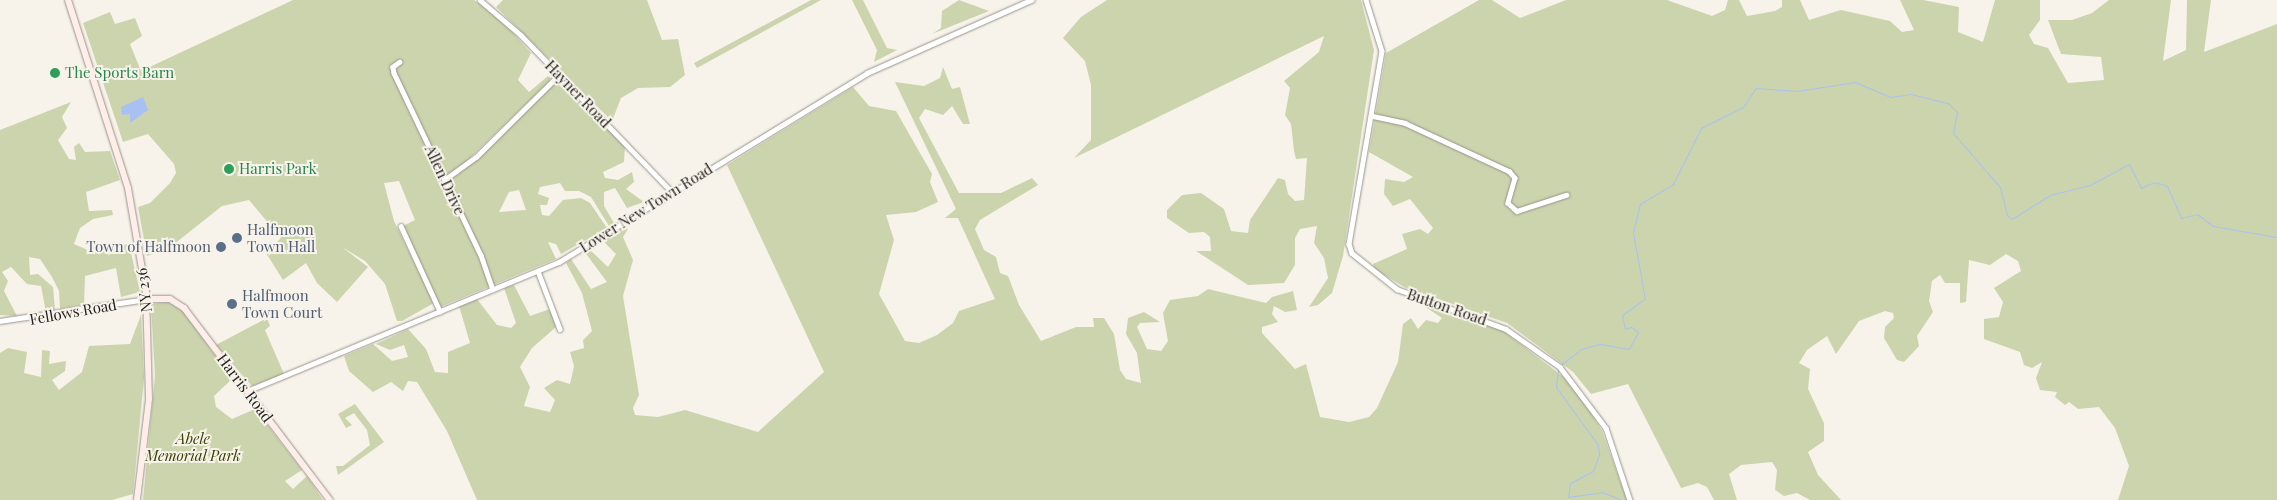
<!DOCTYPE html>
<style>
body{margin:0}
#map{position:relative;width:2277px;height:500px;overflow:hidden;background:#f7f3ea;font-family:"Playfair Display",serif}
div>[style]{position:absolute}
.green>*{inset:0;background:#ccd4ad}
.water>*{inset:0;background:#a9c1f2}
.stream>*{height:1px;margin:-0.5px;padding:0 0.5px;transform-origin:0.5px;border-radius:0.5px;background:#a9c1f2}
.roads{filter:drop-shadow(0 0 1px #97948c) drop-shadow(0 0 1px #97948c)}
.street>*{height:4.5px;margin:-2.25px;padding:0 2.25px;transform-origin:2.25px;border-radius:2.25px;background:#fff}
.secondary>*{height:6px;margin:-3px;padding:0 3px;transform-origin:3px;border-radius:3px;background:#feede8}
.dots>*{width:14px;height:14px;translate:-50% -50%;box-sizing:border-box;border:2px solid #f7f3ea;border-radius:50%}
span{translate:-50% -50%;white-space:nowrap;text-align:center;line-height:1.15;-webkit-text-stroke:4px #f7f3ea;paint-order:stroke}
.leisure-label{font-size:15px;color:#27864d}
.left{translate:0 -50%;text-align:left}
.street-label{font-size:15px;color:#24221f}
.service-label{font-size:15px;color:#4e5e75}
.right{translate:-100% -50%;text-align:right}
.park-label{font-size:15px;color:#394200;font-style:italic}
</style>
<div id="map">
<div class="green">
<div style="clip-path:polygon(evenodd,293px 0,474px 0,503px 21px,531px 53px,518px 80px,529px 92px,548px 76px,552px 79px,447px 180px,477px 159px,559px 79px,625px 147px,624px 162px,603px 172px,605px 178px,618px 180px,632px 172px,634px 182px,626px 189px,644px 202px,627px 208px,615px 188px,604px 192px,604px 206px,614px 223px,609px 226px,591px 197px,579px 191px,565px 191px,560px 183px,540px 187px,538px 194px,549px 198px,547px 205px,540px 205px,542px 215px,549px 216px,563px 200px,581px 198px,590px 203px,607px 228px,561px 254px,556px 244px,548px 242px,556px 259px,440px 307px,403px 226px,415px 220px,399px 181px,384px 183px,394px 221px,434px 303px,402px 321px,397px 321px,385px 284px,365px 261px,342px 247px,368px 267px,337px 302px,317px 283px,306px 263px,283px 280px,266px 253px,281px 238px,249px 200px,222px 206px,168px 249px,147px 256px,138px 207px,150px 203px,170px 183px,176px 173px,174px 164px,148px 134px,123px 142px,83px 23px,110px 12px,115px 24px,135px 18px,142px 36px,130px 44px,141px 71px,293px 0,519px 190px,526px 210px,499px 212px,509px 192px,519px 190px)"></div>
<div style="clip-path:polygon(503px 0,647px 0,662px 40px,678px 39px,685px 75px,670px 87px,638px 88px,621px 98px,612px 121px,496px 7px)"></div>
<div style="clip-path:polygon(811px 0,821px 0,697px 68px,694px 63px)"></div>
<div style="clip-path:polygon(852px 0,863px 0,887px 48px,897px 50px,874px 62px,877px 50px)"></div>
<div style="clip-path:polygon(959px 0,989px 11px,932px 34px,941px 28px,942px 11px)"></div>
<div style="clip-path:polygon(1107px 0,1361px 0,1374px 50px,1343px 256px,1332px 293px,1318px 305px,1309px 307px,1328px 278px,1324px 258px,1314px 243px,1317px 226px,1300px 229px,1295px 238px,1295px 265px,1284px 283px,1248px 285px,1196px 251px,1211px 251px,1210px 237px,1204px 232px,1189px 233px,1167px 218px,1167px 210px,1182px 195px,1201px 193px,1224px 209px,1231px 231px,1248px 233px,1250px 220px,1278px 178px,1285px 180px,1288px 194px,1295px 201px,1304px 200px,1307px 158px,1296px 159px,1294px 151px,1291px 124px,1285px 115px,1290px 88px,1284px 81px,1319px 52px,1324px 36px,1074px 158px,1091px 140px,1091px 85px,1085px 61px,1063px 38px,1081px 17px)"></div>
<div style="clip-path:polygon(1479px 0,1492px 0,1520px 18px,1566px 0,1667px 0,1712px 16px,1725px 10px,1728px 0,1739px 0,1747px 16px,1775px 11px,1782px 7px,1782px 0,1800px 0,1809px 20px,1841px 10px,1890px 21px,1902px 32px,1914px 30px,1900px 0,1923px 0,1959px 7px,1958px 32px,1983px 42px,1995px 0,2040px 0,2040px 20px,2029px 35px,2034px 44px,2048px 48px,2068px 83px,2104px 80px,2101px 57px,2061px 54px,2048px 20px,2072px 20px,2092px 13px,2109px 0,2171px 0,2163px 61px,2186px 50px,2187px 0,2211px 0,2204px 52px,2277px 24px,2277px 500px,2118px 500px,2129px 466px,2115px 428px,2099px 407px,2078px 409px,2069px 402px,2065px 405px,2055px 397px,2057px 392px,2040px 390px,2036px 378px,2042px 362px,2032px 368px,2024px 365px,2020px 352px,1984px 339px,1984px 319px,1999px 317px,2003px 302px,1994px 288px,2021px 271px,2018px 261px,2006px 254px,1990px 265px,1969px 260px,1966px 302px,1960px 303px,1960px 283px,1945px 283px,1940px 275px,1932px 281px,1929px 301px,1933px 312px,1917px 336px,1919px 346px,1904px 362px,1897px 360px,1884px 338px,1885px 327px,1894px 318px,1893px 313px,1885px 311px,1859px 321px,1836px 354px,1827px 336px,1807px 350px,1799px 363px,1810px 369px,1808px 389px,1824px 423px,1824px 441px,1808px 452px,1818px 475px,1841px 500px,1810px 500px,1797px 493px,1784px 496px,1775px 490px,1777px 470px,1772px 462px,1741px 465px,1729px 474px,1737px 500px,1714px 500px,1707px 487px,1698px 483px,1681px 488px,1628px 384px,1591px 394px,1573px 372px,1507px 323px,1404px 287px,1375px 269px,1373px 264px,1407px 249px,1402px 234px,1420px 229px,1428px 234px,1433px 228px,1410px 199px,1393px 206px,1384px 194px,1385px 179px,1404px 182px,1413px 177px,1369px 152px,1386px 53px)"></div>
<div style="clip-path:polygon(943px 67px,952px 89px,960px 87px,970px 124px,963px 124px,952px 106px,943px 115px,925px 109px,919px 118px,959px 193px,1001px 193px,1032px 178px,1038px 185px,980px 220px,975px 229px,984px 250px,996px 257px,1000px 273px,1008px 276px,1019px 305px,1041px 341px,1076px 327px,1094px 327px,1093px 318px,1104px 318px,1114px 334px,1120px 370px,1126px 379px,1141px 383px,1137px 353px,1126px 334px,1128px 318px,1144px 312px,1160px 322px,1140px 323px,1137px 327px,1147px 349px,1161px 351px,1168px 341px,1163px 313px,1170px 300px,1198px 296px,1208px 289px,1266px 303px,1272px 297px,1293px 291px,1297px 310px,1285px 312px,1274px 306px,1272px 314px,1278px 322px,1262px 327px,1262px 333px,1295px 369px,1306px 364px,1320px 417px,1349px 422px,1369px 417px,1377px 408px,1398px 362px,1403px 324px,1411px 318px,1418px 329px,1426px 320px,1438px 323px,1442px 318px,1421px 304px,1439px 308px,1502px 330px,1574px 385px,1602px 431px,1627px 500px,477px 500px,447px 431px,417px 382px,408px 381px,403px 391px,391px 382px,373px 392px,349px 371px,344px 356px,373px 344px,392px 361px,408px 357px,404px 345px,390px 350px,376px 344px,408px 329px,426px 349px,435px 372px,448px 373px,448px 352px,470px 343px,459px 306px,477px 299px,497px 325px,511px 328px,516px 323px,504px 288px,514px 285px,530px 316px,550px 309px,556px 327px,532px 348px,520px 367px,530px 387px,524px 406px,550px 412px,555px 400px,544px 388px,557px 380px,570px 384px,574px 366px,570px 352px,584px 348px,583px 340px,592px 331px,582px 293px,566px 263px,571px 259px,591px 289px,607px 282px,584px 251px,588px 248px,608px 267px,616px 254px,602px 240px,625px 225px,628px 229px,623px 237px,633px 260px,623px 296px,639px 395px,633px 408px,635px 415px,658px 417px,685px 410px,758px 432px,824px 372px,727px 165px,853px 87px,869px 106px,896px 111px,932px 174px,930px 182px,938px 202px,916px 212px,886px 215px,894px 240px,879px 294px,905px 341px,919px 343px,937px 335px,953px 323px,959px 311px,995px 299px,958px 218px,945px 218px,956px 209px,895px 82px,924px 86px,940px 78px)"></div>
<div style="clip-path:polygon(71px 102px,62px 117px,67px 128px,58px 140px,69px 159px,76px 160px,74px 147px,79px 143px,85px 152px,110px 151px,120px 180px,86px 192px,89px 211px,112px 210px,113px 215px,93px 219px,80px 228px,74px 244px,90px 251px,129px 244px,140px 292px,121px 297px,116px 268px,85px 276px,84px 305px,60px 309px,59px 291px,52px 277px,40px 259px,29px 257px,30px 275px,38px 274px,53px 287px,55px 310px,46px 312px,41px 286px,27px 284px,11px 267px,2px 272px,8px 281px,4px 291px,17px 316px,0 315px,0 130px)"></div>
<div style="clip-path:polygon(167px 302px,182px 310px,232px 379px,214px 396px,216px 407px,232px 419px,255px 409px,302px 470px,285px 481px,293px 489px,307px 476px,323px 500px,143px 500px,155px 376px,151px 304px)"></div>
<div style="clip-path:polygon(141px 315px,144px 378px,133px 494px,112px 500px,0 500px,0 353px,8px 348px,27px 352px,24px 373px,41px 377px,42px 350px,50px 351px,49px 364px,66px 361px,65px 371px,52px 380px,59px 390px,82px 372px,89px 346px,130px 344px)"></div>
<div style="clip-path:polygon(267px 318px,270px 326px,265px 330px,284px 374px,252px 386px,216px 345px)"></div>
<div style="clip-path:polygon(355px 404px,384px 442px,338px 475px,336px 466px,343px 466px,370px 445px,367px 430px,354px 413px,345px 418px,352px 425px,346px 428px,338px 414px)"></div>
</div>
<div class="water">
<div style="clip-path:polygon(143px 97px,148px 110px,130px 123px,130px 114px,122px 115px,121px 107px)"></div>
</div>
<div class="stream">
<div style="left:1562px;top:364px;width:24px;rotate:-38deg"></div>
<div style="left:1581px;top:349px;width:20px;rotate:-15deg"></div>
<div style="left:1600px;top:344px;width:29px;rotate:10deg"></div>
<div style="left:1629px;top:349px;width:19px;rotate:-62deg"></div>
<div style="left:1638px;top:332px;width:9px;rotate:-144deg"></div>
<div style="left:1631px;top:327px;width:6px;rotate:162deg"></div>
<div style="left:1625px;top:329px;width:14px;rotate:-102deg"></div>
<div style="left:1622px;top:315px;width:28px;rotate:-35deg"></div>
<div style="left:1645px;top:299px;width:68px;rotate:-100.2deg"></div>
<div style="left:1633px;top:232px;width:29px;rotate:-76deg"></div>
<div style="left:1640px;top:204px;width:39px;rotate:-31deg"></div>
<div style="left:1673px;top:184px;width:63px;rotate:-63.4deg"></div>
<div style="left:1701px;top:128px;width:47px;rotate:-26.6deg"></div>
<div style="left:1743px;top:107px;width:23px;rotate:-56deg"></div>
<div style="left:1756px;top:88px;width:41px;rotate:4.2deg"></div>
<div style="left:1797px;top:91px;width:59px;rotate:-8.8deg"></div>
<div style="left:1855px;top:82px;width:39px;rotate:23deg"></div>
<div style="left:1891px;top:97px;width:20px;rotate:-9deg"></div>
<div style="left:1911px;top:94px;width:38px;rotate:14deg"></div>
<div style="left:1948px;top:103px;width:13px;rotate:45deg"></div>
<div style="left:1957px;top:112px;width:21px;rotate:101deg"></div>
<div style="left:1953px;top:133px;width:72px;rotate:49deg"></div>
<div style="left:2000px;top:187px;width:29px;rotate:76deg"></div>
<div style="left:2007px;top:215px;width:6px;rotate:39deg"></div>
<div style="left:2012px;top:219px;width:45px;rotate:-32.3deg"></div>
<div style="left:2050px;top:195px;width:41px;rotate:-14deg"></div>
<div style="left:2090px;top:185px;width:44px;rotate:-28.3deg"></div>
<div style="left:2129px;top:164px;width:27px;rotate:63deg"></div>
<div style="left:2141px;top:188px;width:14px;rotate:-25deg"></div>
<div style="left:2154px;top:182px;width:14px;rotate:17deg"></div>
<div style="left:2167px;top:186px;width:35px;rotate:66deg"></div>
<div style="left:2181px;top:218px;width:16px;rotate:-14deg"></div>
<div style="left:2197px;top:214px;width:20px;rotate:37deg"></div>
<div style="left:2213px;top:226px;width:65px;rotate:9.8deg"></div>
<div style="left:1558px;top:370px;width:17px;rotate:97deg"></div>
<div style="left:1556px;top:387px;width:72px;rotate:54.1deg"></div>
<div style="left:1598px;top:445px;width:10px;rotate:84deg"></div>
<div style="left:1599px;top:455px;width:17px;rotate:111deg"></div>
<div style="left:1593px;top:471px;width:26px;rotate:152deg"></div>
<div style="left:1570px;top:483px;width:14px;rotate:98deg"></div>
<div style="left:1568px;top:497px;width:34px;rotate:-8deg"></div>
<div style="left:1602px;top:492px;width:22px;rotate:22deg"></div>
</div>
<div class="roads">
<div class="street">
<div style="left:480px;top:0;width:54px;rotate:40.5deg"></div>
<div style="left:521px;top:35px;width:218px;rotate:46.1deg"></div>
<div style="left:1366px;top:0;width:53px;rotate:72.6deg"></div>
<div style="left:1382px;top:51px;width:196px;rotate:99.7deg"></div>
<div style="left:1349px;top:244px;width:9px;rotate:72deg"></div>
<div style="left:1352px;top:253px;width:58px;rotate:38.7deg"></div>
<div style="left:1397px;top:289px;width:116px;rotate:20.2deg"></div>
<div style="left:1506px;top:329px;width:66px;rotate:35.1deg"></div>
<div style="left:1560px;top:367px;width:76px;rotate:53deg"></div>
<div style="left:1606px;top:428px;width:76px;rotate:71.6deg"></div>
<div style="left:400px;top:62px;width:9px;rotate:144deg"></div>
<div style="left:393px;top:67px;width:6px;rotate:81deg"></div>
<div style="left:394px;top:73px;width:202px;rotate:64.5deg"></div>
<div style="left:481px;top:255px;width:36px;rotate:71deg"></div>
<div style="left:1373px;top:116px;width:33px;rotate:12deg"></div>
<div style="left:1405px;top:123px;width:115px;rotate:24.8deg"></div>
<div style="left:1509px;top:171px;width:9px;rotate:49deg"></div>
<div style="left:1515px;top:178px;width:26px;rotate:106deg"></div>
<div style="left:1508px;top:203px;width:12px;rotate:42deg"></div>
<div style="left:1517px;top:211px;width:52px;rotate:-18.1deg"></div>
<div style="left:444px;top:180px;width:39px;rotate:-36deg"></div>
<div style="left:476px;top:157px;width:117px;rotate:-44.7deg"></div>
<div style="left:401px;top:226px;width:94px;rotate:65.4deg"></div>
<div style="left:538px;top:271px;width:62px;rotate:69.2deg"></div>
<div style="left:0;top:321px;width:149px;rotate:-8.5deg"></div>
<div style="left:247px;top:391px;width:338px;rotate:-22.5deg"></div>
<div style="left:559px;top:262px;width:361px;rotate:-31.5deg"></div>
<div style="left:867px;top:73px;width:180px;rotate:-24deg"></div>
</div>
<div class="secondary">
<div style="left:68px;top:0;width:197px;rotate:72.3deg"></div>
<div style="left:128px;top:188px;width:106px;rotate:80.2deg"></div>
<div style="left:146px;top:292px;width:107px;rotate:88.4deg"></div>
<div style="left:149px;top:399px;width:102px;rotate:96.8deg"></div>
<div style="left:147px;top:299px;width:23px"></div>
<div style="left:170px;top:299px;width:17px;rotate:33deg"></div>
<div style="left:184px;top:308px;width:241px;rotate:52.8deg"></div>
</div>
</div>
<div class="dots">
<div style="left:55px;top:73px;background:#2e9e5b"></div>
<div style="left:229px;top:169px;background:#2e9e5b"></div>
<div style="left:237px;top:238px;background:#5c6f8a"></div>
<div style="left:221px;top:247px;background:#5c6f8a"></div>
<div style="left:232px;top:304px;background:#5c6f8a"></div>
</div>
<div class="leisure-label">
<span class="left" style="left:65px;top:73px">The Sports Barn</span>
<span class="left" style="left:239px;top:169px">Harris Park</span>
</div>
<div class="street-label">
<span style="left:578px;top:94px;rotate:46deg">Hayner Road</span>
<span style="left:445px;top:180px;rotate:65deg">Allen Drive</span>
<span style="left:646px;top:208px;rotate:-32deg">Lower New Town Road</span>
<span style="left:144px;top:290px;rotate:-97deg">NY 236</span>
<span style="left:1447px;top:307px;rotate:19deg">Button Road</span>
<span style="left:73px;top:312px;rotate:-10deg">Fellows Road</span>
<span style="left:245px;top:388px;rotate:53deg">Harris Road</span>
</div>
<div class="service-label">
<span class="left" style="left:247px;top:238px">Halfmoon<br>Town Hall</span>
<span class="right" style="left:211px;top:247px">Town of Halfmoon</span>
<span class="left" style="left:242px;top:304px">Halfmoon<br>Town Court</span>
</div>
<div class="park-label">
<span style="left:193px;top:447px">Abele<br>Memorial Park</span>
</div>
</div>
